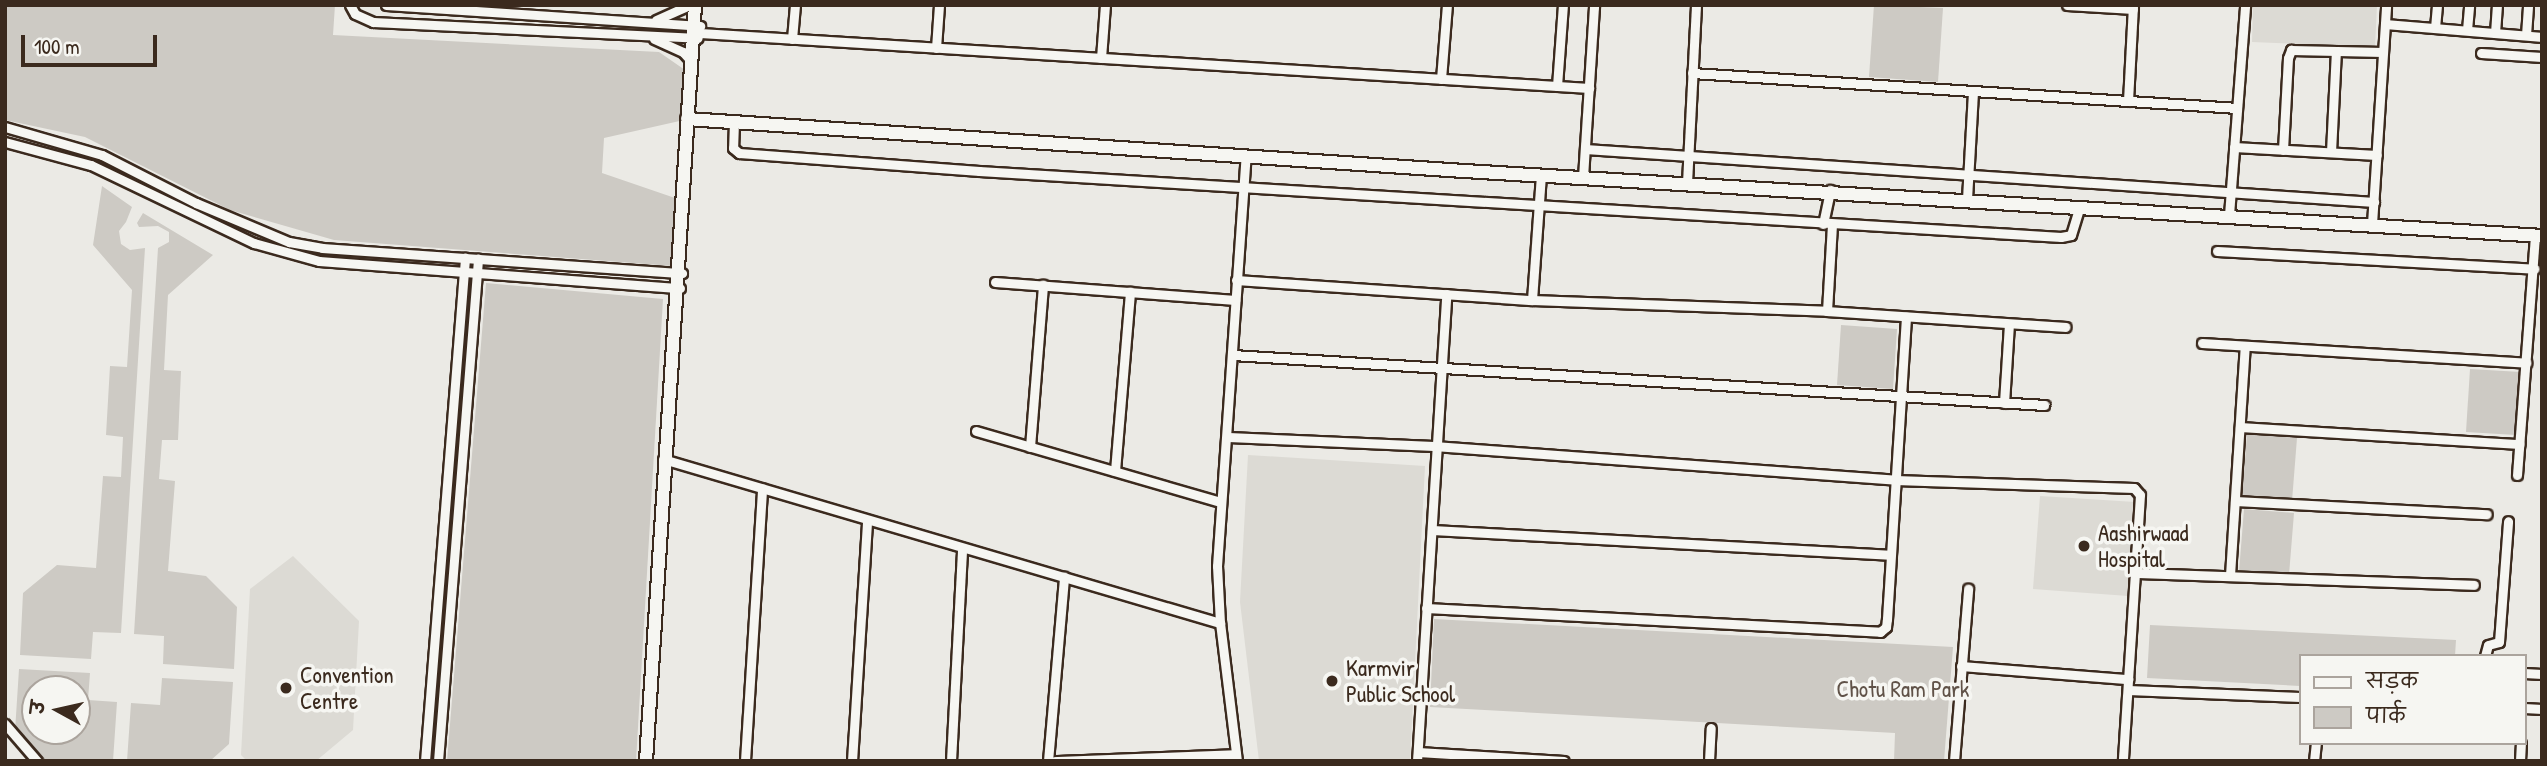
<!DOCTYPE html>
<meta charset="utf-8">
<style>
body{margin:0}
#map{position:relative;width:2547px;height:766px;overflow:hidden;background:#ebeae5;font-family:"Patrick Hand","Playpen Sans Deva",sans-serif}
div>[style]{position:absolute}
[style*='--x']{left:calc(var(--x)*1px);top:calc(var(--y)*1px);width:calc(var(--w)*1px);rotate:calc(var(--a)*1deg)}
.built>*{inset:0;background:#dcdad4}
.green>*{inset:0;background:#cdcac4}
.roads{filter:drop-shadow(2px 0 #3b2a1e) drop-shadow(-2px 0 #3b2a1e) drop-shadow(0 2px #3b2a1e) drop-shadow(0 -2px #3b2a1e)}
.street>*{height:9px;margin:-4.5px;padding:0 4.5px;transform-origin:4.5px;border-radius:4.5px;background:#f6f6f2}
.secondary>*{height:12px;margin:-6px;padding:0 6px;transform-origin:6px;border-radius:6px;background:#f6f6f2}
.dots>*{width:19px;height:19px;translate:-50% -50%;box-sizing:border-box;border:4px solid #f6f6f2;border-radius:50%}
span{translate:-50% -50%;white-space:nowrap;text-align:center;line-height:1.15;-webkit-text-stroke:7px #f6f6f2;paint-order:stroke}
.poi-label{font-size:23px;color:#3b2a1e}
.left{translate:0 -50%;text-align:left}
.park-label{font-size:23px;color:#605248}
.frame{position:absolute;inset:0;border:7px solid #3b2a1e;pointer-events:none}
.legend{position:absolute;left:2299px;top:654px;width:228px;height:91px;box-sizing:border-box;background:#f6f6f2;border:2px solid #aba49d;margin:0;padding:9px 12px;list-style:none;font-size:21px;color:#3b2a1e}
.legend li{display:flex;align-items:center;gap:14px;height:35px}
.legend b{width:35px;border:2px solid #aba49d}
.north{position:absolute;left:21px;top:675px;width:70px;height:70px;box-sizing:border-box;background:#f6f6f2;border:2px solid #aba49d;border-radius:50%;rotate:278deg;font-size:19px;font-weight:700;line-height:28px;text-align:center;color:#3b2a1e}
.north::after{content:'';display:block;margin:auto;width:24px;height:32px;background:#3b2a1e;clip-path:polygon(50% 0,100% 100%,50% 72%,0 100%)}
.scale{position:absolute;left:21px;top:35px;width:136px;height:32px;box-sizing:border-box;border:4px solid #3b2a1e;border-top:0;padding-left:9px;font-size:21px;line-height:24px;white-space:nowrap;color:#3b2a1e;-webkit-text-stroke:5px #f6f6f2;paint-order:stroke}
</style>
<div id="map">
<div class="built">
<div style="clip-path:polygon(2253px 5px,2377px 5px,2375px 47px,2252px 42px)"></div>
<div style="clip-path:polygon(1248px 455px,1425px 466px,1410px 761px,1259px 761px,1240px 602px)"></div>
<div style="clip-path:polygon(2040px 496px,2135px 502px,2128px 596px,2033px 589px)"></div>
<div style="clip-path:polygon(293px 556px,359px 621px,353px 730px,316px 761px,247px 761px,241px 755px,250px 589px)"></div>
</div>
<div class="green">
<div style="clip-path:polygon(5px 5px,335px 5px,333px 35px,659px 52px,685px 70px,684px 120px,604px 138px,602px 173px,675px 198px,672px 266px,334px 240px,230px 210px,85px 137px,5px 120px)"></div>
<div style="clip-path:polygon(1874px 5px,1943px 8px,1938px 82px,1869px 77px)"></div>
<div style="clip-path:polygon(102px 186px,132px 207px,126px 222px,119px 231px,121px 244px,130px 250px,145px 248px,121px 633px,93px 632px,91px 659px,20px 655px,23px 593px,57px 565px,96px 568px,103px 476px,121px 477px,123px 437px,106px 435px,110px 366px,127px 367px,132px 290px,93px 245px)"></div>
<div style="clip-path:polygon(143px 213px,213px 255px,168px 295px,164px 370px,181px 371px,178px 440px,162px 440px,159px 479px,175px 481px,168px 571px,206px 576px,237px 607px,234px 669px,163px 664px,164px 636px,134px 634px,158px 248px,169px 242px,169px 232px,158px 226px,139px 227px,137px 223px)"></div>
<div style="clip-path:polygon(486px 283px,663px 299px,636px 761px,447px 761px)"></div>
<div style="clip-path:polygon(1841px 325px,1897px 329px,1893px 389px,1837px 385px)"></div>
<div style="clip-path:polygon(2470px 369px,2521px 372px,2516px 435px,2466px 432px)"></div>
<div style="clip-path:polygon(2247px 434px,2297px 438px,2292px 501px,2242px 497px)"></div>
<div style="clip-path:polygon(2244px 509px,2294px 513px,2289px 575px,2239px 572px)"></div>
<div style="clip-path:polygon(1434px 619px,1953px 647px,1944px 761px,1894px 761px,1895px 733px,1430px 707px)"></div>
<div style="clip-path:polygon(2150px 625px,2456px 640px,2455px 656px,2300px 656px,2300px 686px,2147px 678px)"></div>
<div style="clip-path:polygon(evenodd,19px 669px,90px 673px,88px 700px,117px 702px,113px 761px,44px 761px,15px 731px,19px 669px,35px 689px,77px 689px,77px 731px,35px 731px,35px 689px)"></div>
<div style="clip-path:polygon(162px 678px,233px 682px,229px 744px,210px 761px,127px 761px,131px 703px,160px 705px)"></div>
</div>
<div class="roads">
<div class="street">
<div style="--x:350;--y:5;--w:10;--a:61"></div>
<div style="--x:355;--y:14;--w:20;--a:24"></div>
<div style="--x:373;--y:22;--w:325;--a:2.8"></div>
<div style="--x:386;--y:5;--w:315;--a:3.8"></div>
<div style="--x:2067;--y:5;--w:66;--a:3.5"></div>
<div style="--x:656;--y:20;--w:37;--a:-24"></div>
<div style="--x:2385;--y:24;--w:158;--a:4.7"></div>
<div style="--x:2435;--y:28;--w:23;--a:-85"></div>
<div style="--x:2467;--y:30;--w:25;--a:-85"></div>
<div style="--x:700;--y:33;--w:891;--a:3.54"></div>
<div style="--x:2495;--y:33;--w:28;--a:-86"></div>
<div style="--x:2526;--y:35;--w:30;--a:-86"></div>
<div style="--x:654;--y:39;--w:32;--a:24"></div>
<div style="--x:683;--y:52;--w:12;--a:48"></div>
<div style="--x:792;--y:39;--w:34;--a:-85"></div>
<div style="--x:936;--y:48;--w:43;--a:-86"></div>
<div style="--x:2481;--y:53;--w:61;--a:3.8"></div>
<div style="--x:1101;--y:58;--w:53;--a:-85.7"></div>
<div style="--x:1692;--y:73;--w:546;--a:3.67"></div>
<div style="--x:1441;--y:79;--w:74;--a:-85.4"></div>
<div style="--x:1557;--y:86;--w:81;--a:-85.8"></div>
<div style="--x:2128;--y:101;--w:96;--a:-87"></div>
<div style="--x:734;--y:122;--w:26;--a:92"></div>
<div style="--x:733;--y:148;--w:8;--a:40"></div>
<div style="--x:739;--y:153;--w:241;--a:4.3"></div>
<div style="--x:979;--y:171;--w:1084;--a:3.49"></div>
<div style="--x:2061;--y:237;--w:10;--a:-11"></div>
<div style="--x:2071;--y:235;--w:27;--a:-73"></div>
<div style="--x:5;--y:127;--w:101;--a:16.1"></div>
<div style="--x:102;--y:155;--w:106;--a:27.1"></div>
<div style="--x:196;--y:203;--w:101;--a:22.8"></div>
<div style="--x:289;--y:242;--w:34;--a:10"></div>
<div style="--x:322;--y:248;--w:361;--a:4"></div>
<div style="--x:5;--y:142;--w:89;--a:15"></div>
<div style="--x:91;--y:165;--w:181;--a:25.6"></div>
<div style="--x:254;--y:243;--w:67;--a:15.5"></div>
<div style="--x:319;--y:261;--w:362;--a:4.3"></div>
<div style="--x:2234;--y:147;--w:143;--a:3.2"></div>
<div style="--x:1585;--y:149;--w:791;--a:3.84"></div>
<div style="--x:2283;--y:150;--w:92;--a:-86.9"></div>
<div style="--x:2288;--y:58;--w:9;--a:-69"></div>
<div style="--x:2291;--y:50;--w:92;--a:1.2"></div>
<div style="--x:2331;--y:152;--w:101;--a:-87.2"></div>
<div style="--x:1583;--y:177;--w:172;--a:-86.3"></div>
<div style="--x:1687;--y:183;--w:178;--a:-87.1"></div>
<div style="--x:1967;--y:199;--w:108;--a:-86.8"></div>
<div style="--x:2229;--y:215;--w:211;--a:-85.6"></div>
<div style="--x:1823;--y:224;--w:35;--a:-78"></div>
<div style="--x:2372;--y:224;--w:219;--a:-86.3"></div>
<div style="--x:2217;--y:251;--w:318;--a:3.2"></div>
<div style="--x:1236;--y:280;--w:297;--a:3.9"></div>
<div style="--x:1532;--y:300;--w:295;--a:2.1"></div>
<div style="--x:1827;--y:311;--w:239;--a:3.8"></div>
<div style="--x:995;--y:282;--w:241;--a:4.3"></div>
<div style="--x:1532;--y:300;--w:125;--a:-85.9"></div>
<div style="--x:1827;--y:311;--w:87;--a:-86.7"></div>
<div style="--x:2202;--y:343;--w:325;--a:3.5"></div>
<div style="--x:1232;--y:355;--w:814;--a:3.52"></div>
<div style="--x:2004;--y:403;--w:79;--a:-86.4"></div>
<div style="--x:2240;--y:427;--w:280;--a:3.5"></div>
<div style="--x:976;--y:431;--w:255;--a:16.2"></div>
<div style="--x:1227;--y:437;--w:208;--a:2.5"></div>
<div style="--x:1435;--y:446;--w:461;--a:4.2"></div>
<div style="--x:1895;--y:480;--w:239;--a:1.9"></div>
<div style="--x:2134;--y:488;--w:9;--a:49"></div>
<div style="--x:2140;--y:495;--w:267;--a:93.7"></div>
<div style="--x:1030;--y:447;--w:163;--a:-85.4"></div>
<div style="--x:663;--y:459;--w:581;--a:16.41"></div>
<div style="--x:1115;--y:471;--w:180;--a:-85.2"></div>
<div style="--x:2517;--y:475;--w:241;--a:-85.7"></div>
<div style="--x:2235;--y:501;--w:252;--a:3"></div>
<div style="--x:1432;--y:530;--w:458;--a:3.1"></div>
<div style="--x:2135;--y:573;--w:339;--a:2"></div>
<div style="--x:2230;--y:575;--w:229;--a:-86.3"></div>
<div style="--x:1426;--y:608;--w:455;--a:3"></div>
<div style="--x:1880;--y:632;--w:8;--a:-40"></div>
<div style="--x:1886;--y:627;--w:8;--a:-83"></div>
<div style="--x:1887;--y:619;--w:303;--a:-86.4"></div>
<div style="--x:2485;--y:656;--w:11;--a:-75"></div>
<div style="--x:2488;--y:645;--w:11;--a:-15"></div>
<div style="--x:2499;--y:642;--w:121;--a:-85.7"></div>
<div style="--x:1961;--y:666;--w:168;--a:4.5"></div>
<div style="--x:2524;--y:673;--w:18;--a:3"></div>
<div style="--x:2128;--y:690;--w:172;--a:2.3"></div>
<div style="--x:2524;--y:708;--w:18;--a:3"></div>
<div style="--x:5;--y:724;--w:49;--a:49.1"></div>
<div style="--x:1418;--y:752;--w:146;--a:3.5"></div>
<div style="--x:425;--y:761;--w:505;--a:-85.45"></div>
<div style="--x:438;--y:761;--w:504;--a:-85.44"></div>
<div style="--x:745;--y:761;--w:273;--a:-86.4"></div>
<div style="--x:852;--y:761;--w:240;--a:-86.4"></div>
<div style="--x:951;--y:761;--w:213;--a:-87"></div>
<div style="--x:1048;--y:761;--w:185;--a:-85"></div>
<div style="--x:1055;--y:761;--w:181;--a:-2.2"></div>
<div style="--x:1237;--y:761;--w:139;--a:-97"></div>
<div style="--x:1220;--y:623;--w:57;--a:-93"></div>
<div style="--x:1217;--y:566;--w:411;--a:-86"></div>
<div style="--x:1417;--y:761;--w:468;--a:-86.4"></div>
<div style="--x:1709;--y:761;--w:33;--a:-87"></div>
<div style="--x:1954;--y:761;--w:173;--a:-85.3"></div>
<div style="--x:2314;--y:761;--w:18;--a:-84"></div>
<div style="--x:2520;--y:761;--w:18;--a:-87"></div>
</div>
<div class="secondary">
<div style="--x:687;--y:119;--w:763;--a:3.83"></div>
<div style="--x:1448;--y:170;--w:1096;--a:3.45"></div>
<div style="--x:646;--y:761;--w:758;--a:-86.29"></div>
</div>
</div>
<div class="dots">
<div style="left:2084px;top:546px;background:#3b2a1e"></div>
<div style="left:1332px;top:681px;background:#3b2a1e"></div>
<div style="left:286px;top:688px;background:#3b2a1e"></div>
</div>
<div class="poi-label">
<span class="left" style="left:2098px;top:546px">Aashirwaad<br>Hospital</span>
<span class="left" style="left:1346px;top:681px">Karmvir<br>Public School</span>
<span class="left" style="left:300px;top:688px">Convention<br>Centre</span>
</div>
<div class="park-label">
<span style="left:1903px;top:689px">Chotu Ram Park</span>
</div>
<div class="frame"></div>
<ul class="legend">
<li><b style="height:9px;background:#f6f6f2"></b>सड़क</li>
<li><b style="height:19px;background:#cdcac4"></b>पार्क</li>
</ul>
<div class="north">उ</div>
<div class="scale">100 m</div>
</div>
